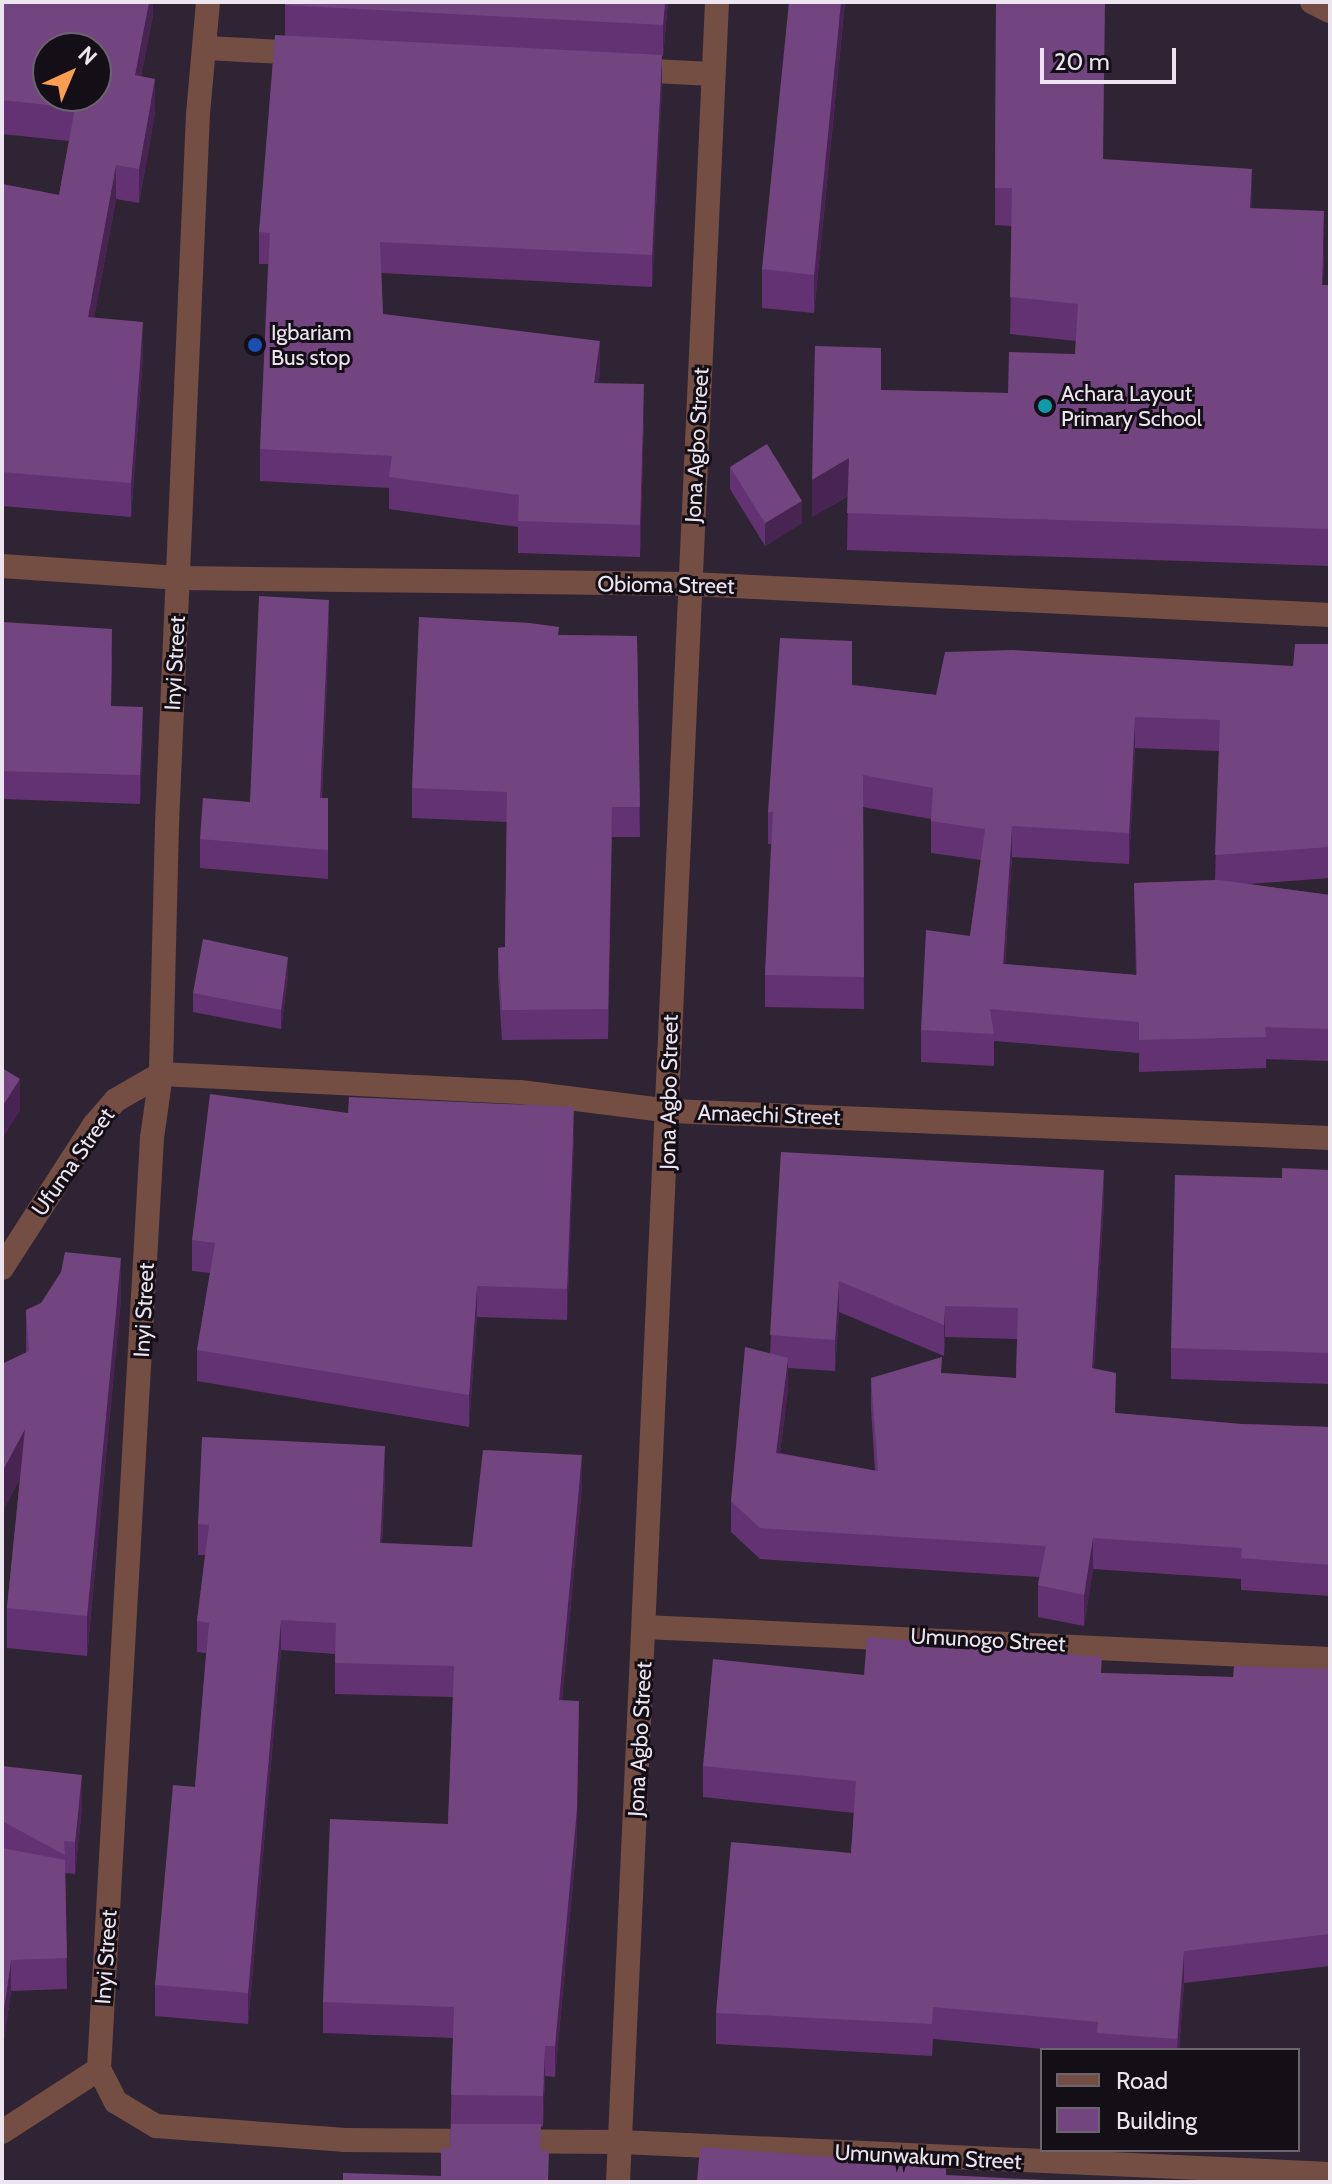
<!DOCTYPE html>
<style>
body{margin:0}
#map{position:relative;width:1332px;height:2184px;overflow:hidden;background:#2f2433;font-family:Cabin,sans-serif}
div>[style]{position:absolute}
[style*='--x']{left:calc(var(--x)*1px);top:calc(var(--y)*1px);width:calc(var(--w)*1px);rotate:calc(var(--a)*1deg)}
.minor>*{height:24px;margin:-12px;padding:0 12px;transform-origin:12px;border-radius:12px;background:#744d43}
.wall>*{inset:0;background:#633272}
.shaded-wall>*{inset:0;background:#482453}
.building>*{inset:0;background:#724580}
.dots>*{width:22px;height:22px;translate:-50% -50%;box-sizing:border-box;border:4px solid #140f16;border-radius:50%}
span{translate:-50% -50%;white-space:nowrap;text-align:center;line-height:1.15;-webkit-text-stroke:6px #140f16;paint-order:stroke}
.poi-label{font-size:22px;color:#ece5ef}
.left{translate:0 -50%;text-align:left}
.street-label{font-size:22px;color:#ece5ef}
.frame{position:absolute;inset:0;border:4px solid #ece5ef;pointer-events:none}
.legend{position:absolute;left:1040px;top:2048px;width:260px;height:104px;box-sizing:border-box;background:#140f16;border:2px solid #6a656d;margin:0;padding:10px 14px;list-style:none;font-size:24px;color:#ece5ef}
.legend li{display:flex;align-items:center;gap:16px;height:40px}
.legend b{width:40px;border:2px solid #6a656d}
.north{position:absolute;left:32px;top:32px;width:80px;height:80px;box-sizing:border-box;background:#140f16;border:2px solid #6a656d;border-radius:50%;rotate:44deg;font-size:22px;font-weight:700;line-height:32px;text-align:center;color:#ece5ef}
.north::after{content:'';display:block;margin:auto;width:28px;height:36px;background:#fb9e52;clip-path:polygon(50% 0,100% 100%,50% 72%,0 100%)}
.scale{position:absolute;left:1040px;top:48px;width:136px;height:36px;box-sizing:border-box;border:4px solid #ece5ef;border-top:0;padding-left:10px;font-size:24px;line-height:28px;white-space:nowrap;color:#ece5ef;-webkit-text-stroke:6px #140f16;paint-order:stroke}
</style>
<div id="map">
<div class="minor">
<div style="--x:208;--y:2;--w:112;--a:95.1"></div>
<div style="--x:198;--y:114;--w:711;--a:92.5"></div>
<div style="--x:167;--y:824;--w:250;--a:91.4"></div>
<div style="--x:161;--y:1074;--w:65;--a:98"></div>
<div style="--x:152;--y:1138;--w:933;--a:93.26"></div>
<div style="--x:99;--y:2069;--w:37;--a:63"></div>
<div style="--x:116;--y:2102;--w:47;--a:31"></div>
<div style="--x:156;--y:2126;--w:190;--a:4.2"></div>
<div style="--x:345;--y:2140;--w:276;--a:0.4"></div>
<div style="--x:621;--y:2142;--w:710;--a:2.58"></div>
<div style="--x:1312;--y:2;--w:20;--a:27"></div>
<div style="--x:206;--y:48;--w:97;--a:3"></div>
<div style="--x:632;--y:70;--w:81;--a:2.8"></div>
<div style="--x:2;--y:566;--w:177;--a:3.9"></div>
<div style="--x:179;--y:578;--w:512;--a:0.67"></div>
<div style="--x:691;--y:584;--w:640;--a:2.78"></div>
<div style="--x:2;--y:1268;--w:170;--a:-57.2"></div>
<div style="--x:94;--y:1125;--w:33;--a:-49"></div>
<div style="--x:116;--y:1100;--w:52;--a:-30"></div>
<div style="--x:161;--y:1074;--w:359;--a:2.9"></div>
<div style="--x:520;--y:1092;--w:151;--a:7.2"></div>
<div style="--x:670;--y:1111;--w:661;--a:2.34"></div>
<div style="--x:645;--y:1627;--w:686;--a:2.67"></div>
<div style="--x:2;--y:2132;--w:116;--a:-33"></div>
<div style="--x:618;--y:2182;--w:2182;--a:-87.4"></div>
</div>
<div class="wall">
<div style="clip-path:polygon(2px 2px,153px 2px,153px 15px,141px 76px,155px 113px,139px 203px,116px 199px,94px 317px,143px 355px,131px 517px,2px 506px,2px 184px,59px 195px,69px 141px,2px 134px)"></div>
<div style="clip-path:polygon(285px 2px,668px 2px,663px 56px,662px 56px,662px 86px,652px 287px,381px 273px,383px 314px,600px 373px,598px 383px,644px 416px,640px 557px,518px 553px,518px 527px,389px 509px,389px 488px,260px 481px,260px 449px,268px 264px,259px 264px,259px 232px,285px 35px)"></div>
<div style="clip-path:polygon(845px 2px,814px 313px,762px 308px,762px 269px)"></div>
<div style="clip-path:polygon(996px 2px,1103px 159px,1252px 208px,1324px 248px,1323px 285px,1330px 285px,1330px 566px,847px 550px,848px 496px,812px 517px,881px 390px,1008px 393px,1075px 354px,1076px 341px,1010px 334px,1012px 226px,995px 225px)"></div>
<div style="clip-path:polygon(730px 467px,802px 523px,765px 546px,730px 489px)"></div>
<div style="clip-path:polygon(2px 622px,112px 657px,111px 706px,143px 736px,140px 804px,2px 799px)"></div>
<div style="clip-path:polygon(329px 629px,322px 798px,328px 850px,328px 879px,200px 868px,200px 839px,250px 802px)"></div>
<div style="clip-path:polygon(559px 635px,637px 636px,640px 837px,612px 837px,608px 1039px,502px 1040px,498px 977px,498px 948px,505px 947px,507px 822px,412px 818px,412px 788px)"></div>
<div style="clip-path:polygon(evenodd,1330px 644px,1330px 878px,1248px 884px,1330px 895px,1330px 1061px,1266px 1059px,1266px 1068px,1139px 1072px,1139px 1053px,994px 1041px,994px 1066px,921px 1062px,921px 1030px,970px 936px,981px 860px,931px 853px,931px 819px,863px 807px,864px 1009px,765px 1007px,765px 975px,771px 844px,768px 844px,768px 812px,852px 685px,936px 695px,1293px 666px,1330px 644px,1135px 748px,1219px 751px,1215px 880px,1134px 883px,1136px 975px,1005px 964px,1012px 857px,1129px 864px,1135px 748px)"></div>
<div style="clip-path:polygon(288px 975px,281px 1029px,193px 1012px,193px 993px)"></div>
<div style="clip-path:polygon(348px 1113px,574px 1138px,567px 1320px,477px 1317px,469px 1427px,197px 1381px,197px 1350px,210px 1273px,192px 1271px,192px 1240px)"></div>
<div style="clip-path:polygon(evenodd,781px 1152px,1104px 1201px,1094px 1368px,1116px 1413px,1241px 1424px,1330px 1427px,1330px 1596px,1241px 1590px,1241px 1579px,1093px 1569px,1084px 1626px,1038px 1617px,1038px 1585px,1039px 1577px,760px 1559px,731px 1532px,731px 1501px,770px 1353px,781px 1152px,839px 1312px,944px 1356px,945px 1337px,1017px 1339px,1016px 1378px,942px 1373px,871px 1378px,871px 1409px,875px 1471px,780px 1453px,788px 1389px,788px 1368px,835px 1371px,839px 1312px)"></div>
<div style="clip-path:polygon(1330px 1170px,1330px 1384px,1171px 1379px,1171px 1348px,1282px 1178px)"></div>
<div style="clip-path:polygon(121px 1298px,87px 1656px,7px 1648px,7px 1608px,20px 1479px,2px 1512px,2px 1364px,26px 1353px,26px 1310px)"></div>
<div style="clip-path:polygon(385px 1476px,382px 1543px,472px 1547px,582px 1485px,562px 1700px,577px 1840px,555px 2077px,545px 2076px,543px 2126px,441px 2176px,450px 2148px,453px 2038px,323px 2033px,323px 2002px,448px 1824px,453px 1697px,335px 1694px,335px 1654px,281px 1650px,248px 2024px,155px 2016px,155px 1985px,195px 1787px,206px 1653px,197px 1652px,197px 1621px,205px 1555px,198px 1555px,198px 1524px)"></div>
<div style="clip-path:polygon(1330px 1669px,1330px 1966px,1184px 1983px,1179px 2050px,1053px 2050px,933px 2039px,932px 2056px,716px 2044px,716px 2013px,851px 1853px,854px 1813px,703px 1797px,703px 1766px,864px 1675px,1102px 1673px,1233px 1677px)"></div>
<div style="clip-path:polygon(2px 1766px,82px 1807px,75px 1874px,65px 1873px,67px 1989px,11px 1991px,2px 2054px)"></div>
</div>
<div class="shaded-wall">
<div style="clip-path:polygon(149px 2px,153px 2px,153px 15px,135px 109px,135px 75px)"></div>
<div style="clip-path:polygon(665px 2px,668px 2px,663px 56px,663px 25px)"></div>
<div style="clip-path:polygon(841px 2px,845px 2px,814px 313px,814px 275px)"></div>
<div style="clip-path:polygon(662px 55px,662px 86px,652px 287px,652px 255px)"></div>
<div style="clip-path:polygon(155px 79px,155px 113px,139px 203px,139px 169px)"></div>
<div style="clip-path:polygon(116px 165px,116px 199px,88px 351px,88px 317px)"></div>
<div style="clip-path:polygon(1252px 169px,1252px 206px,1250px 245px,1250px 208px)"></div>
<div style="clip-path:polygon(1324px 211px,1324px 248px,1322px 322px,1322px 285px)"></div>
<div style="clip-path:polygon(143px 322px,143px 355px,131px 517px,131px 483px)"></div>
<div style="clip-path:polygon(600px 341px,600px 373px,594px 415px,594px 383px)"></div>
<div style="clip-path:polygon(644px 384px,644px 416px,640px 557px,640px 525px)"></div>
<div style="clip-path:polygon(849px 458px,849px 495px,812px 517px,812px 480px)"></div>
<div style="clip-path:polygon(802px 501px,802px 523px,765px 546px,765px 523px)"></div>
<div style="clip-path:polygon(329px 600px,329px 629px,320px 827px,320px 798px)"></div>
<div style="clip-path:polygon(143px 707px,143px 736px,140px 804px,140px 775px)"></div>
<div style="clip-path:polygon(1135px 717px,1135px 748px,1129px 864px,1129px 833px)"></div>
<div style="clip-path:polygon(1012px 826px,1012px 857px,1003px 996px,1003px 964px)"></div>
<div style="clip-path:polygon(288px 957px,288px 975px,281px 1029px,281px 1010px)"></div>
<div style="clip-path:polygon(20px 1079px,20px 1111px,2px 1139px,2px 1107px)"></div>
<div style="clip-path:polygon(574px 1107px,574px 1138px,567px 1320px,567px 1289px)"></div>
<div style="clip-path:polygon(1104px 1170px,1104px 1201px,1092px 1399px,1092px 1368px)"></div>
<div style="clip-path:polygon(121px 1258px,121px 1298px,87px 1656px,87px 1616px)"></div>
<div style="clip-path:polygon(839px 1281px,839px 1312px,835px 1371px,835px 1340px)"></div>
<div style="clip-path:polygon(477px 1286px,477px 1317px,469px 1427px,469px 1395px)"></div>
<div style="clip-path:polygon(945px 1306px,945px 1337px,944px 1356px,944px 1325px)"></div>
<div style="clip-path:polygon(788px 1358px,788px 1389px,776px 1484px,776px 1453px)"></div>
<div style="clip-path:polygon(25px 1429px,25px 1470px,2px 1512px,2px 1472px)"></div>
<div style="clip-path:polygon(385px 1446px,385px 1476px,380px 1574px,380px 1543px)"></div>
<div style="clip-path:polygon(582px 1455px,582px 1485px,559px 1730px,559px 1700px)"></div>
<div style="clip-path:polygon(1093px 1538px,1093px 1569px,1084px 1626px,1084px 1595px)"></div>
<div style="clip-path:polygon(281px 1620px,281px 1650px,248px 2024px,248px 1993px)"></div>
<div style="clip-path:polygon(579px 1701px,577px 1840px,555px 2077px,555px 2046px)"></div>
<div style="clip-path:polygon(82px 1775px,82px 1807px,75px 1874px,75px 1842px)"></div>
<div style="clip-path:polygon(1184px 1951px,1184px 1983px,1179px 2050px,1177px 2050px)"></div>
<div style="clip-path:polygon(11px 1960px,11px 1991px,2px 2054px,2px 2023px)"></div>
<div style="clip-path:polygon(545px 2046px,545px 2076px,543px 2126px,543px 2096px)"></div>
</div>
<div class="building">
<div style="clip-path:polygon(evenodd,2px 2px,149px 2px,135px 75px,155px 79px,139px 169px,116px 165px,88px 317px,143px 322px,131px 483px,2px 472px,2px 184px,59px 195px,75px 108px,2px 100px,2px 2px,48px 48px,96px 48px,96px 96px,48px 96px,48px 48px)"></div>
<div style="clip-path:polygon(285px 2px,665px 2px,663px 25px,285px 5px)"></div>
<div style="clip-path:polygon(789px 2px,841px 2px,814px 275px,762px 269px)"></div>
<div style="clip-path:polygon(996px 2px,1105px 2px,1103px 159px,1252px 169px,1250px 208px,1324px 211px,1322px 285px,1330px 285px,1330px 529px,847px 513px,849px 458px,812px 480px,815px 346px,881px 348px,881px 390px,1008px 393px,1009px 352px,1075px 354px,1078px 304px,1010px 297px,1012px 188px,995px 188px)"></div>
<div style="clip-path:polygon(275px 35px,662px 55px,652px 255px,380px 242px,383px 314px,600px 341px,594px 383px,644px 384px,640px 525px,518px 521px,519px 495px,389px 477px,392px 456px,260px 449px,270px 233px,259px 232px)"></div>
<div style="clip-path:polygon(767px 444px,802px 501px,765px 523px,730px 467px)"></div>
<div style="clip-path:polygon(259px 596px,329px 600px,320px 798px,328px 798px,328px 850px,200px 839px,203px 798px,250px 802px)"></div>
<div style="clip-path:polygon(419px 617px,530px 623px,559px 627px,558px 635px,637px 636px,640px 807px,612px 807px,608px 1009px,502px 1010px,498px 948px,505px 947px,507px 792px,412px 788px)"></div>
<div style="clip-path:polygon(2px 622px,112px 629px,111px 706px,143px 707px,140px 775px,2px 771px)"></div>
<div style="clip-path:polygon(780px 638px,852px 641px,852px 685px,936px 695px,945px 652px,1012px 650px,1293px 666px,1295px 644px,1330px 644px,1330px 847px,1215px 855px,1220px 720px,1135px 717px,1129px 833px,1012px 826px,1003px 964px,1137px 975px,1134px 883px,1219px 880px,1330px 895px,1330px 1029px,1265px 1027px,1266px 1037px,1139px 1040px,1139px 1022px,990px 1009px,994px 1034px,921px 1030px,926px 930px,970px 936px,985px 829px,931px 821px,933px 788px,863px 775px,864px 977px,765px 975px,773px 812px,768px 812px)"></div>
<div style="clip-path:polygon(203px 939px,288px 957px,281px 1010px,193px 993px)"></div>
<div style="clip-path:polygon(2px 1068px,20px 1079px,2px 1107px)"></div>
<div style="clip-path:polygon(210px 1094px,348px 1113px,349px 1097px,574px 1107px,567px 1289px,477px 1286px,469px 1395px,197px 1350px,215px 1243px,192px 1240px)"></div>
<div style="clip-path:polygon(781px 1152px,1104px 1170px,1092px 1368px,1116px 1373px,1115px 1413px,1241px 1424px,1330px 1427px,1330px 1565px,1241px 1558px,1242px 1548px,1093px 1538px,1084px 1595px,1038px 1585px,1046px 1546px,760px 1528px,731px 1501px,745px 1347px,788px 1358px,776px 1453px,878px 1471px,871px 1378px,942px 1357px,941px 1373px,1016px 1378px,1018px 1308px,945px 1306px,944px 1325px,839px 1281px,835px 1340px,770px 1335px)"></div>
<div style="clip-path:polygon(1282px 1168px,1330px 1170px,1330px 1353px,1171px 1348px,1175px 1175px,1282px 1178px)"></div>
<div style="clip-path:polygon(65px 1252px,121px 1258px,87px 1616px,7px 1608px,25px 1429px,2px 1472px,2px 1364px,29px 1351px,26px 1310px,41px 1303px,61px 1272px)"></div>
<div style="clip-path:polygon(202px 1437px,385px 1446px,380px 1543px,472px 1547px,483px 1450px,582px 1455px,559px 1700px,579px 1701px,577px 1809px,555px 2046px,545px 2046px,543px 2096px,451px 2095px,454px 2007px,323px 2002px,330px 1819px,448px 1824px,454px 1666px,335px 1663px,336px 1623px,281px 1620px,248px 1993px,155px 1985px,173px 1785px,195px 1787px,209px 1623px,197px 1621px,209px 1525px,198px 1524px)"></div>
<div style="clip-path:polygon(867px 1637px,1102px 1657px,1101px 1673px,1233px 1677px,1234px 1666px,1330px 1669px,1330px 1934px,1184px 1951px,1177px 2039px,1097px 2033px,1098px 2022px,933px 2007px,932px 2024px,716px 2013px,731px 1842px,851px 1853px,856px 1781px,703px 1766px,713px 1659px,864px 1675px)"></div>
<div style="clip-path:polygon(2px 1766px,82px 1775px,75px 1842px,64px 1841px,65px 1855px,2px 1821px)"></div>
<div style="clip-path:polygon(2px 1848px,65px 1860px,67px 1958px,11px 1960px,2px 2023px)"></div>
<div style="clip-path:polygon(451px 2124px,541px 2124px,540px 2151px,549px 2151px,548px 2182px,343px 2182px,343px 2173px,441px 2176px,441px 2148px,450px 2148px)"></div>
<div style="clip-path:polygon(700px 2147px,946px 2166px,946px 2175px,1063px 2181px,1063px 2182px,697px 2182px)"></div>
</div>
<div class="dots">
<div style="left:255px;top:345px;background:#1a4fb4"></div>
<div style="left:1045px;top:406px;background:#0f9aa8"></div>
</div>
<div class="poi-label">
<span class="left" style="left:271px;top:345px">Igbariam<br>Bus stop</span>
<span class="left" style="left:1061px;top:406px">Achara Layout<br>Primary School</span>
</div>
<div class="street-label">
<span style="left:697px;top:445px;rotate:-87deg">Jona Agbo Street</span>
<span style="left:666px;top:585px;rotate:1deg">Obioma Street</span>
<span style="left:175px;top:663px;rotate:-87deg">Inyi Street</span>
<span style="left:669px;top:1092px;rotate:-89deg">Jona Agbo Street</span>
<span style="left:769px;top:1115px;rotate:2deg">Amaechi Street</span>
<span style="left:73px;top:1162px;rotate:-55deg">Ufuma Street</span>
<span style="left:144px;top:1310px;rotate:-87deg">Inyi Street</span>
<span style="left:988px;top:1640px;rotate:3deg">Umunogo Street</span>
<span style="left:640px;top:1739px;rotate:-87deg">Jona Agbo Street</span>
<span style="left:106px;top:1957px;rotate:-86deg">Inyi Street</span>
<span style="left:928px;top:2157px;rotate:3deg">Umunwakum Street</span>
</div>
<div class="frame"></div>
<ul class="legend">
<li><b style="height:10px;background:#744d43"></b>Road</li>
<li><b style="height:22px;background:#724580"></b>Building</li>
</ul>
<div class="north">N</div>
<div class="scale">20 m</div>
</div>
